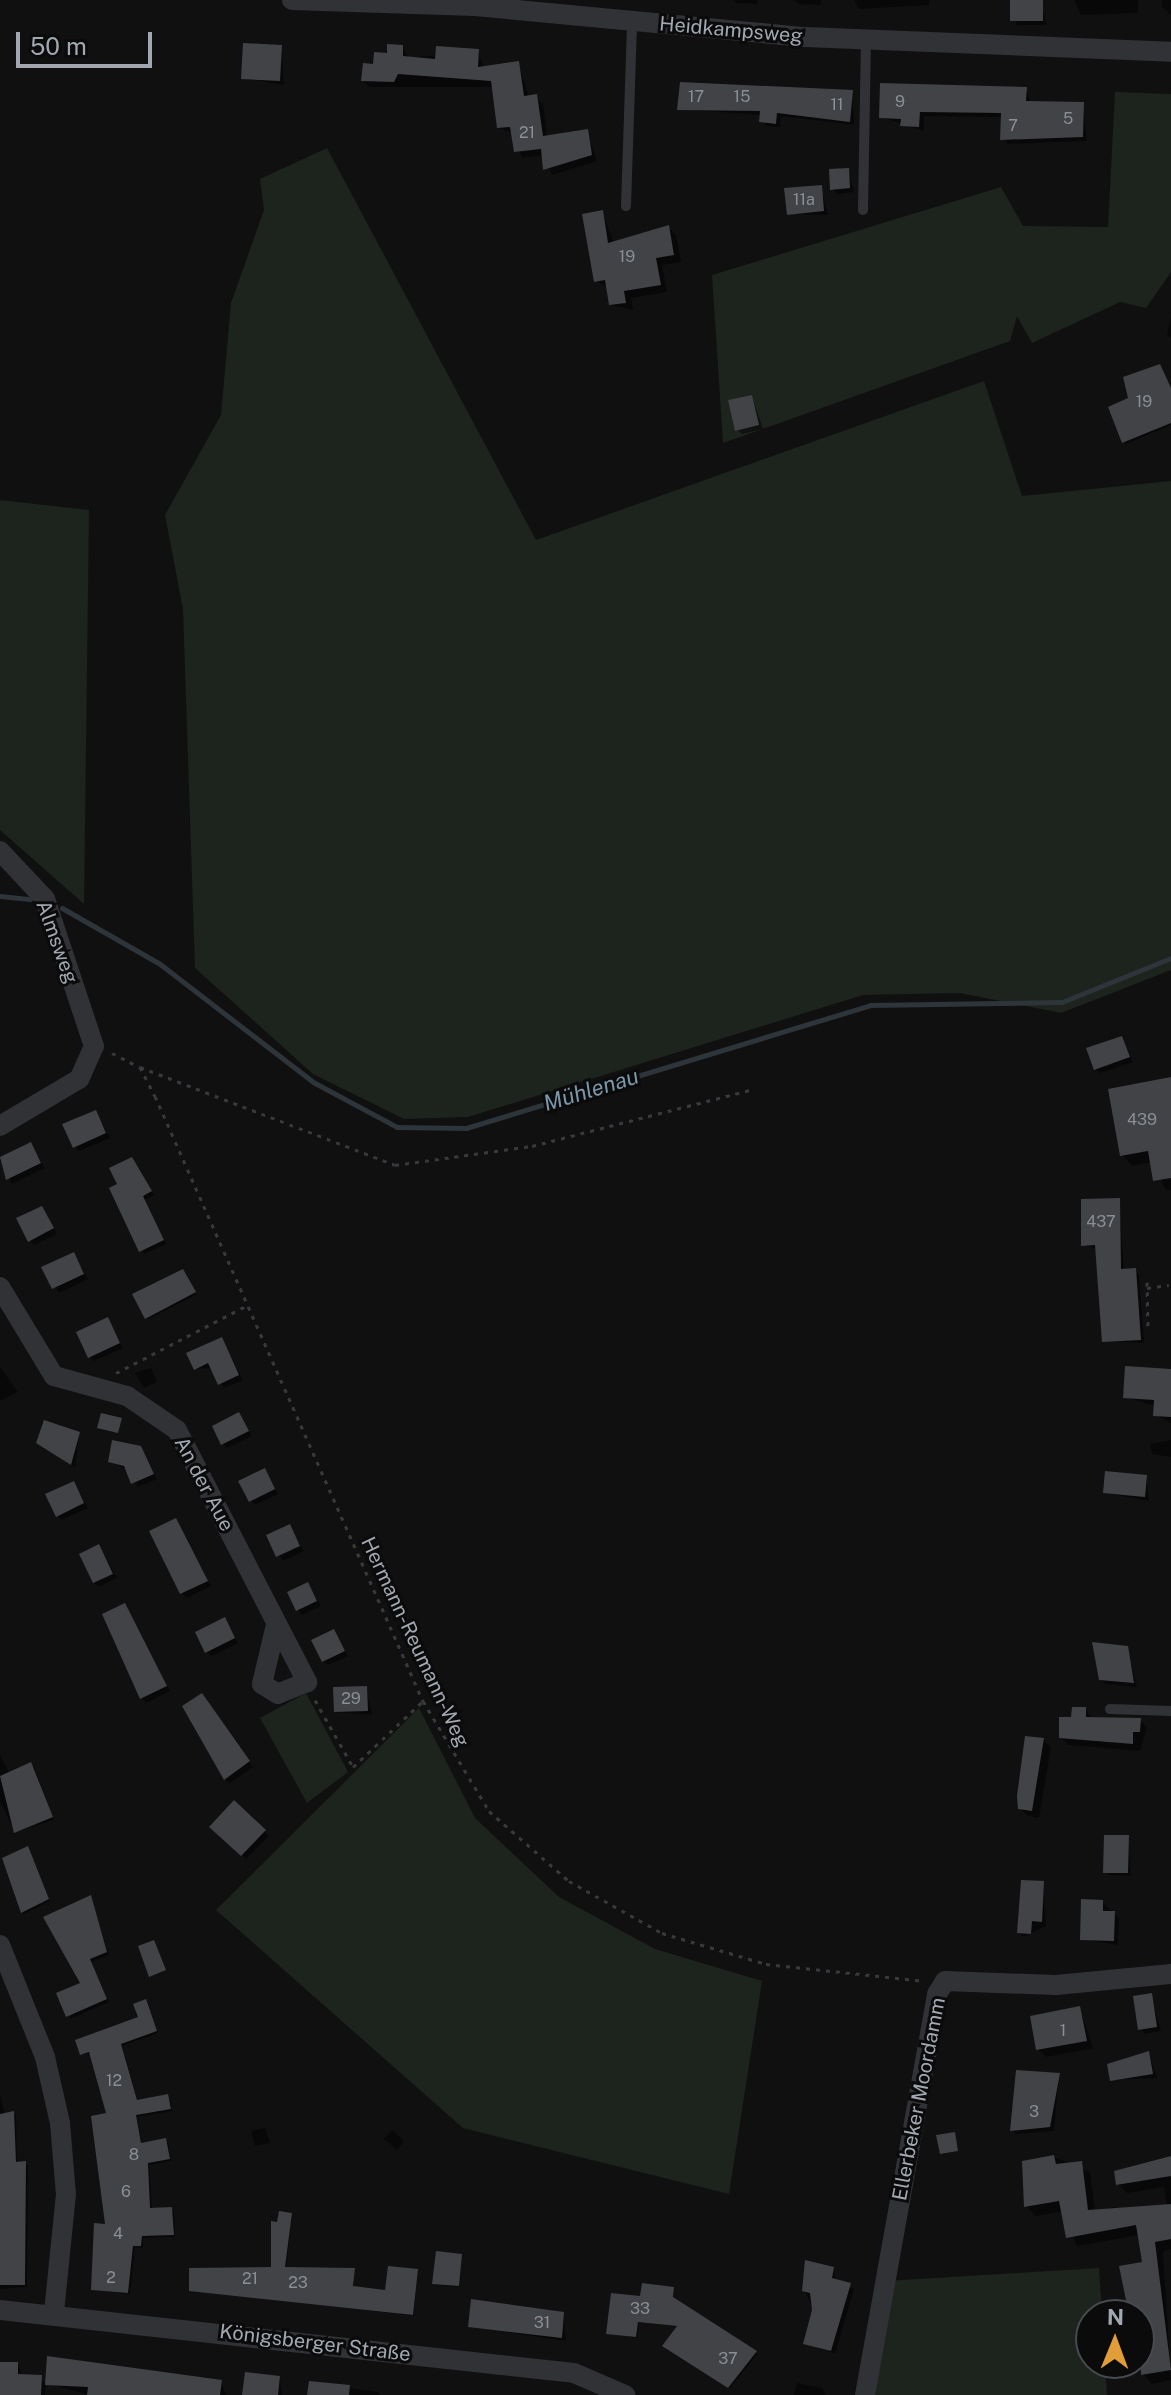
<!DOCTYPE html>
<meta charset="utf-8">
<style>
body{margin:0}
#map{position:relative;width:1171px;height:2395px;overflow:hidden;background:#101011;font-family:"Public Sans",sans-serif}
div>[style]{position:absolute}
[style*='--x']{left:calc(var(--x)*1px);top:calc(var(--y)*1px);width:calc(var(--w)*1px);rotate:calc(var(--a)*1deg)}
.green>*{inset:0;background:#1d231d}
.shadow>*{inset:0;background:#0007}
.stream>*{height:5px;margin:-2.5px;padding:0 2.5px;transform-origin:2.5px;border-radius:2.5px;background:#2d353a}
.building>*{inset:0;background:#414347}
.path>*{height:3px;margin-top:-1.5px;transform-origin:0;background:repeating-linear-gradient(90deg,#37393d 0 4px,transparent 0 10px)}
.lane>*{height:10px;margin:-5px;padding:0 5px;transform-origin:5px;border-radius:5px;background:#313236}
.street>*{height:20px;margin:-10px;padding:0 10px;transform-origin:10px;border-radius:10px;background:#313236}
span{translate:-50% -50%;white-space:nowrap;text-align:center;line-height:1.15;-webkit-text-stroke:6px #0b0b0c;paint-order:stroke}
.number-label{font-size:16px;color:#8a8f96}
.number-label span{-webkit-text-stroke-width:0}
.street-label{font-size:20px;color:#a2a8b1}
.water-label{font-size:22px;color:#7b97aa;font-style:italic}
.north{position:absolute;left:1075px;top:2299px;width:80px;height:80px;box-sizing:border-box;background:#0b0b0c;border:2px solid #474a4e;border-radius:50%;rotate:1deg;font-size:22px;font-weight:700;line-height:32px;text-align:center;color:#a2a8b1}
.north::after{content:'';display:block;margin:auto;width:28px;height:36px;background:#e19e38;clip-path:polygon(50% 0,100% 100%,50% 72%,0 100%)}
.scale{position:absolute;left:16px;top:32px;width:136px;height:36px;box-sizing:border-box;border:4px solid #a2a8b1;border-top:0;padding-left:10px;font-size:24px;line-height:28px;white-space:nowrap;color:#a2a8b1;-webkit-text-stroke:6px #0b0b0c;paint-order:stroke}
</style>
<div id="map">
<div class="green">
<div style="clip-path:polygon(1115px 92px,1171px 94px,1171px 272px,1146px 308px,1120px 302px,1032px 343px,1017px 316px,1010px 341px,723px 443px,712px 275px,1001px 187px,1023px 226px,1108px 227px)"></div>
<div style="clip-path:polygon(327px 148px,536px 540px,984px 381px,1022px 496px,1171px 481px,1171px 970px,1061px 1013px,960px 993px,863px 995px,468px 1117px,404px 1119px,313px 1074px,195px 968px,183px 609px,165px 515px,221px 415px,231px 303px,264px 210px,260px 179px)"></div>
<div style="clip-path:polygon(0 500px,89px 510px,84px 904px,0 830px)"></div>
<div style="clip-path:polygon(306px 1693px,348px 1772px,307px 1803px,260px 1718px)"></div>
<div style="clip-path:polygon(419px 1708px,475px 1818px,559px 1897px,655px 1949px,762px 1981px,729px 2194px,463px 2128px,216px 1910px)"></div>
<div style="clip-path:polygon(1099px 2268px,1102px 2315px,1091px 2315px,1091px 2363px,1105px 2363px,1107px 2395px,865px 2395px,885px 2281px)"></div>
</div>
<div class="shadow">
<div style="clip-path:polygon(733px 0,758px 0,757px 4px,737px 3px)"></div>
<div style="clip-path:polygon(795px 0,821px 0,820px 5px,798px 4px)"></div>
<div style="clip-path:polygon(854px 0,929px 0,929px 5px,859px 9px)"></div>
<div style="clip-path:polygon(1012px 0,1041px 0,1046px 25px,1017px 25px)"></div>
<div style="clip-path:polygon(1074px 0,1138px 0,1138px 13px,1081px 15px)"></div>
<div style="clip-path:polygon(1162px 0,1171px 0,1171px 15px,1162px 7px)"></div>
<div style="clip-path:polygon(281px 47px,284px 85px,243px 78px)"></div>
<div style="clip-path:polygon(402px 47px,409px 58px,478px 51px,484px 68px,518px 63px,529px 97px,543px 103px,547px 137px,587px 132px,597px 161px,552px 175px,544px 155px,522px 158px,513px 133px,499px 128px,493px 87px,370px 87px,363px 81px,375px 66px)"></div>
<div style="clip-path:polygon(1026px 89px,1031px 103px,1083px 104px,1087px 141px,1007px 144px,1003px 117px,924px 116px,924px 131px,881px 117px)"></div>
<div style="clip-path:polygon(852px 92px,854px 125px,780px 116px,780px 127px,766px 126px,762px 115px,679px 109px)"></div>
<div style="clip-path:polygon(848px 170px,854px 192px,837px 194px,832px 189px)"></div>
<div style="clip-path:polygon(821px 187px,828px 215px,789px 214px)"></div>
<div style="clip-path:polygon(602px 212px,614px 243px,669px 228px,676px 235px,681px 262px,662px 265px,667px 292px,631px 298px,633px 310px,611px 305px,608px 288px,596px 281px)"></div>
<div style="clip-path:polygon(1171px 316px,1171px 338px,1167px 335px)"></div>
<div style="clip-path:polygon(1171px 390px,1171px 425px,1126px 444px,1111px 408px)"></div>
<div style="clip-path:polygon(752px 397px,763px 429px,742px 434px,737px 430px)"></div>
<div style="clip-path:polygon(1122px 1038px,1133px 1062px,1100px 1073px,1095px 1069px)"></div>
<div style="clip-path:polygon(1171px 1079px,1171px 1190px,1166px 1190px,1152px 1162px,1132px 1166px,1122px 1155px)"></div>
<div style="clip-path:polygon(96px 1112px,110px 1138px,79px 1151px,74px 1146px)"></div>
<div style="clip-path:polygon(31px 1144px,45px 1168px,12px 1184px,0 1160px)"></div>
<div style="clip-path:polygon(135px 1163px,154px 1195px,145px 1200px,166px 1244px,144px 1254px,119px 1185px)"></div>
<div style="clip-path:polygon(1119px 1200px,1124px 1270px,1139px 1274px,1144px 1343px,1104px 1341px,1097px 1249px,1083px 1245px)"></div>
<div style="clip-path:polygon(42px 1208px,57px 1234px,34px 1245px,30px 1240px)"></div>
<div style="clip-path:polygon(73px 1254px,88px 1279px,59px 1293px,44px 1268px)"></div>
<div style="clip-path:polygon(185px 1273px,196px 1295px,148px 1319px,146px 1318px)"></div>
<div style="clip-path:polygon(108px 1319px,123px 1348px,94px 1361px,89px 1357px)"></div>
<div style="clip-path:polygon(222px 1340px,243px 1380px,224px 1388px,213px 1368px,196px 1369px)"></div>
<div style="clip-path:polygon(0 1367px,18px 1392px,0 1401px)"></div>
<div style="clip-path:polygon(151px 1368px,157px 1382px,144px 1388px,135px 1373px)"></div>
<div style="clip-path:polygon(1171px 1371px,1171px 1423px,1155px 1415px,1155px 1406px,1125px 1397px)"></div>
<div style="clip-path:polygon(239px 1415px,252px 1436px,227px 1448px,223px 1443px)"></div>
<div style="clip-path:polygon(79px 1434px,75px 1468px,39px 1443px)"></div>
<div style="clip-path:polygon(1171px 1440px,1171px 1457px,1152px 1454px,1150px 1444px)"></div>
<div style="clip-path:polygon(140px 1448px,157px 1479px,138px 1487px,127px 1470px,110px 1461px)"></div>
<div style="clip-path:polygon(264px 1471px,278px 1494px,255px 1505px,250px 1500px)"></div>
<div style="clip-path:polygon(1146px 1477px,1149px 1501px,1105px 1493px)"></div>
<div style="clip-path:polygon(73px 1483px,88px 1508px,62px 1520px,58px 1516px)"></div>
<div style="clip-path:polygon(175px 1521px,211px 1586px,187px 1598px,182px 1593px)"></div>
<div style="clip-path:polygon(289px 1526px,304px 1551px,283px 1561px,268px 1536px)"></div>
<div style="clip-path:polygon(99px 1546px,117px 1578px,99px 1587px,94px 1582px)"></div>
<div style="clip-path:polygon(308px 1584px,321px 1606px,302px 1615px,298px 1610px)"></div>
<div style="clip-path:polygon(124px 1605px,170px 1691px,146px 1703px,142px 1698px)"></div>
<div style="clip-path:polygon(224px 1620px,238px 1643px,212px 1656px,207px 1652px)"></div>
<div style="clip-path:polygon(333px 1631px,348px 1656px,328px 1665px,323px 1661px)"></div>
<div style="clip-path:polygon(1127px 1648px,1137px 1687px,1105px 1684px,1100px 1679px)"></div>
<div style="clip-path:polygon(366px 1688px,372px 1715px,336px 1712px)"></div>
<div style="clip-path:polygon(206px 1700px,253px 1767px,230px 1783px,225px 1779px)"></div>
<div style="clip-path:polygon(1085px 1709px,1093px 1719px,1140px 1720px,1147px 1728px,1140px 1751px,1068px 1745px,1061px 1737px)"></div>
<div style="clip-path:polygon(1043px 1740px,1051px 1747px,1039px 1818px,1028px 1816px,1020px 1809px)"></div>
<div style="clip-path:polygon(0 1755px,10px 1774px,34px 1767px,54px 1820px,15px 1832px,0 1802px)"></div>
<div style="clip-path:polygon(234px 1803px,269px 1836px,246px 1859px,212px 1826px)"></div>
<div style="clip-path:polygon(1128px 1837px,1131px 1876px,1109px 1875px,1105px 1872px)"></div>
<div style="clip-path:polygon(29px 1850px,50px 1901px,24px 1914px,4px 1859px)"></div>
<div style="clip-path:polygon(1043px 1883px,1046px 1926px,1024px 1937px,1019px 1932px)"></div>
<div style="clip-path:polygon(91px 1897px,109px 1955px,91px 1962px,109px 2002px,70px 2019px,82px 1984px)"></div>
<div style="clip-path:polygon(1102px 1902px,1119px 1918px,1118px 1945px,1082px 1939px)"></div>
<div style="clip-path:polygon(1151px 1996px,1161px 2031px,1145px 2034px,1140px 2029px)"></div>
<div style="clip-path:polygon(147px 2004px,158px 2033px,122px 2046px,138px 2102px,170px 2099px,172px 2111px,137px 2117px,142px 2145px,168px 2142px,171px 2161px,149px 2165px,152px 2210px,174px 2211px,175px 2237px,143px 2238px,143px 2248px,135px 2247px,130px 2294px,96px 2291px,107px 2226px,108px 2115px,92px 2054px,81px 2054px,140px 2018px)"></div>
<div style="clip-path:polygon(1080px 2009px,1093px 2048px,1046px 2057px,1038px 2049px)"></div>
<div style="clip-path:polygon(1149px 2053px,1157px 2078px,1111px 2080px)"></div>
<div style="clip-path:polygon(1059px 2075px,1054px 2131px,1016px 2134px,1012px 2130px)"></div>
<div style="clip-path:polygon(0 2094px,5px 2115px,16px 2115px,17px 2164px,28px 2165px,27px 2287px,0 2289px)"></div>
<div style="clip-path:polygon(265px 2128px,270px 2143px,255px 2146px,251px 2131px)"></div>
<div style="clip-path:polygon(392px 2130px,404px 2141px,397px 2150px,384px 2139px)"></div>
<div style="clip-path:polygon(1054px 2157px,1090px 2172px,1095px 2211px,1116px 2207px,1123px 2214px,1167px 2207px,1164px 2187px,1127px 2193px,1118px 2184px,1171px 2158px,1171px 2249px,1163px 2251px,1171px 2380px,1152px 2384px,1143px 2374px,1139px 2315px,1131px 2315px,1144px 2264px,1139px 2235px,1077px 2246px,1063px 2211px,1036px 2216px,1026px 2206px)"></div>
<div style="clip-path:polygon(292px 2215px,286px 2269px,354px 2270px,354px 2288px,387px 2292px,417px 2271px,414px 2316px,191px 2290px,273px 2269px)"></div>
<div style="clip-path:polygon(461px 2256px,460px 2287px,436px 2285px,435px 2283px)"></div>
<div style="clip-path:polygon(833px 2268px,836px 2281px,854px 2289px,835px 2354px,805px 2343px,814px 2310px,804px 2290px)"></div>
<div style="clip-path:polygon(673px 2289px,674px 2300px,757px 2354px,730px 2388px,666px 2348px,678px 2327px,639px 2322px,637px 2338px,609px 2333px)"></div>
<div style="clip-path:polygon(563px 2314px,566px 2341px,470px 2327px)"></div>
<div style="clip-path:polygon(0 2364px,18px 2364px,22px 2376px,47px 2383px,221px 2382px,226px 2395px,89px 2395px,46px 2383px,45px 2395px,0 2395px)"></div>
<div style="clip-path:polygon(280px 2378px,282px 2395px,245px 2395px)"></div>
<div style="clip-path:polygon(311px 2383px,378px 2392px,381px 2395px,309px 2395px)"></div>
<div style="clip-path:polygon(797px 2383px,822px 2388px,826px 2395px,794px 2395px)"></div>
</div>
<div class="stream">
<div style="--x:0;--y:896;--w:30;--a:6"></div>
<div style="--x:62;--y:908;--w:113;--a:29.7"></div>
<div style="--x:160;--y:964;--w:193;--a:37.6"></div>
<div style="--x:313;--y:1082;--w:95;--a:28.2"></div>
<div style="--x:397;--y:1127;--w:69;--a:0.8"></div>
<div style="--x:466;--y:1128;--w:422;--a:-16.9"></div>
<div style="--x:870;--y:1005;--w:192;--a:-0.9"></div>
<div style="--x:1062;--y:1002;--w:118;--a:-22"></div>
</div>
<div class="building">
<div style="clip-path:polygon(1010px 0,1043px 0,1043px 21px,1010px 21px)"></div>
<div style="clip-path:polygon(243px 43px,282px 45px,280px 81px,241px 79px)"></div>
<div style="clip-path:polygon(387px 44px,403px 45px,403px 56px,435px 59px,436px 46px,479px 49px,478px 67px,519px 61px,524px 96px,537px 94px,543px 136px,588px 129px,592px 155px,543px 170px,541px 149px,514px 152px,510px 127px,497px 128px,491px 81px,398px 74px,394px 82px,361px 81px,363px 63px,373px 64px,374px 52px,387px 53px)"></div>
<div style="clip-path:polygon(680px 82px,853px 90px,850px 122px,777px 113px,776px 124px,759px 122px,760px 111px,677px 110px)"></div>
<div style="clip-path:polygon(880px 83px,1027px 87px,1026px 101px,1084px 102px,1083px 137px,1000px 140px,1001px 113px,920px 112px,919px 127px,900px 126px,901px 119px,879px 118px)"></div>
<div style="clip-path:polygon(849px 168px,850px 188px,830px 190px,829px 169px)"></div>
<div style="clip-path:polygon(822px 185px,824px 211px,787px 215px,784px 188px)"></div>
<div style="clip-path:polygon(603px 210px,608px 243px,669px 225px,674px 255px,656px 258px,661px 285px,624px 291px,626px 303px,609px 305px,605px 280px,594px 282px,582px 214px)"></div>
<div style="clip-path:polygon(1160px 364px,1171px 388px,1171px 423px,1122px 443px,1108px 407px,1128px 398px,1123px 377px)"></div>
<div style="clip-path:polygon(752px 395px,759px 425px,735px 431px,728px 400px)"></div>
<div style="clip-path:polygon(1122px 1036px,1130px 1057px,1094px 1070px,1086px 1048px)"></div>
<div style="clip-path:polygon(1171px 1077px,1171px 1178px,1153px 1181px,1148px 1151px,1120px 1156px,1108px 1089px)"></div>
<div style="clip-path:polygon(96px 1110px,106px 1133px,73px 1148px,62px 1124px)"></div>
<div style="clip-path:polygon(31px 1142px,41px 1163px,6px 1180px,0 1157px)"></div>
<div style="clip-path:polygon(132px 1157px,152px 1191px,143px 1196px,164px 1240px,139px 1252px,109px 1188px,117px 1184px,109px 1168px)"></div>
<div style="clip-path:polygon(1120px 1198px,1121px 1269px,1136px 1268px,1141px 1340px,1102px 1342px,1095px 1245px,1081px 1246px,1081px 1199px)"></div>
<div style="clip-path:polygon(42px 1206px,54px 1228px,28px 1242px,16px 1218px)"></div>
<div style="clip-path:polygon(74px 1252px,84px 1274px,52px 1289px,41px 1267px)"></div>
<div style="clip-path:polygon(183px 1269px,196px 1292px,145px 1319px,132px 1294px)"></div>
<div style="clip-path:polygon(108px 1317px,120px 1343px,88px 1358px,76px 1332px)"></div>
<div style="clip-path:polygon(222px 1337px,239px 1375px,218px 1385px,208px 1363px,194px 1370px,186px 1353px)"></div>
<div style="clip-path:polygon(1125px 1366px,1171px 1369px,1171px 1417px,1153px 1416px,1154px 1400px,1123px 1398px)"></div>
<div style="clip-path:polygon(239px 1412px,249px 1431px,221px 1445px,212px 1426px)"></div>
<div style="clip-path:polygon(101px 1413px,122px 1418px,118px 1433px,97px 1428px)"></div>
<div style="clip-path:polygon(44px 1420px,80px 1432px,71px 1465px,36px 1443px)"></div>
<div style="clip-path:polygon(112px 1440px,141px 1446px,154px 1474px,131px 1484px,124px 1466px,108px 1462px)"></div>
<div style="clip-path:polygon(265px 1468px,275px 1489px,249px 1502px,238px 1481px)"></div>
<div style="clip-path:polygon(1105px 1471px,1147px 1475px,1145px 1497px,1103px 1493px)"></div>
<div style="clip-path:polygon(74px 1481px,84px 1503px,56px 1517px,45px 1494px)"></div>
<div style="clip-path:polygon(176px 1518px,208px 1581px,180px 1594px,149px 1531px)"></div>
<div style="clip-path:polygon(290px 1524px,300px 1546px,276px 1557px,266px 1535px)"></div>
<div style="clip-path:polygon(99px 1544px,113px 1574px,93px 1583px,79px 1554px)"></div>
<div style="clip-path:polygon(308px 1582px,317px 1601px,296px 1611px,287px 1592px)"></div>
<div style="clip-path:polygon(125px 1603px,167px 1686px,140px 1699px,102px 1614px)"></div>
<div style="clip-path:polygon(225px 1617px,235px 1638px,205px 1653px,195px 1632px)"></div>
<div style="clip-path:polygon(334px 1629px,345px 1651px,322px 1662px,311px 1640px)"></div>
<div style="clip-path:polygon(1092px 1642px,1128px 1646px,1134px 1683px,1099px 1680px)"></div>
<div style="clip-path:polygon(367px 1686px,368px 1711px,334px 1712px,333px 1687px)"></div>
<div style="clip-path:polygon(202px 1693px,250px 1761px,224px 1780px,182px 1706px)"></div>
<div style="clip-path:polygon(1072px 1707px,1086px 1707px,1086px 1717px,1141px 1718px,1140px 1732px,1133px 1732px,1133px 1744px,1059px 1738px,1059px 1717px,1071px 1717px)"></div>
<div style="clip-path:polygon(1025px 1736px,1044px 1738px,1032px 1811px,1018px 1809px,1017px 1796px)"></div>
<div style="clip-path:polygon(31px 1762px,53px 1817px,14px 1833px,0 1776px)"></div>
<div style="clip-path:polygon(234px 1800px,266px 1830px,241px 1856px,209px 1827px)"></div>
<div style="clip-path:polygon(1104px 1835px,1129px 1835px,1128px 1873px,1103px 1873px)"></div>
<div style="clip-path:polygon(28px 1846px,49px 1899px,21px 1913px,2px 1858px)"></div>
<div style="clip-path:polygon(1021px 1880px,1044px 1881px,1042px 1922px,1032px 1921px,1031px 1934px,1017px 1933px)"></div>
<div style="clip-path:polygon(91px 1895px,107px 1952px,90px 1959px,107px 1999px,66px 2017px,56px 1993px,80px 1983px,43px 1917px)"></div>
<div style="clip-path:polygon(1081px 1899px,1103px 1900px,1103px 1911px,1115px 1911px,1114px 1941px,1080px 1940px)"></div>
<div style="clip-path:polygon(154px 1940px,166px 1970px,149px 1977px,138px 1946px)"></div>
<div style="clip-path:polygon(1152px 1993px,1157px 2027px,1138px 2030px,1133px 1996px)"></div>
<div style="clip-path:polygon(146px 1999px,157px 2031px,121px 2044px,137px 2100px,168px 2094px,171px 2109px,136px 2115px,141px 2143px,166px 2138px,170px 2159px,148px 2163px,150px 2208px,172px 2207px,174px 2235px,142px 2236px,141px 2246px,133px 2246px,128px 2293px,91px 2290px,94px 2223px,105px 2224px,91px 2116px,106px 2113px,89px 2052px,80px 2055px,75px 2040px,138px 2017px,133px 2004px)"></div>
<div style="clip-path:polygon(1080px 2006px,1087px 2041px,1036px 2050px,1030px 2016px)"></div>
<div style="clip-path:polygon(1149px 2051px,1153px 2074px,1110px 2081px,1107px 2064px)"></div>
<div style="clip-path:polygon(1016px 2070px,1060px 2073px,1050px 2127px,1010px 2131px)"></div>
<div style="clip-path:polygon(14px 2111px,16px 2162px,26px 2161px,25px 2285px,0 2285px,0 2114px)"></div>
<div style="clip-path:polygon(955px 2132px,958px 2151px,940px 2154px,936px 2135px)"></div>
<div style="clip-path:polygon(1054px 2155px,1056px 2164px,1082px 2161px,1088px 2210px,1171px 2204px,1171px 2239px,1155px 2242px,1171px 2370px,1141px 2375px,1139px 2315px,1129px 2315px,1119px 2266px,1142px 2262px,1136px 2225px,1066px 2238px,1059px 2201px,1024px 2207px,1022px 2161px)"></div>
<div style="clip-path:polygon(1171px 2156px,1171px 2176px,1116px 2185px,1114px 2171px)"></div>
<div style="clip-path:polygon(279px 2211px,292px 2213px,285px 2267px,355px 2268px,353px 2286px,385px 2290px,388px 2266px,418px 2269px,413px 2315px,189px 2291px,189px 2268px,271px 2267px,271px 2221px,277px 2222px)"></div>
<div style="clip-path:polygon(436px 2251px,462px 2254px,459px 2286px,432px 2284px)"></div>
<div style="clip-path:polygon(805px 2260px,834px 2267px,832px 2278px,851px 2283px,831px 2351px,803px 2344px,812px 2310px,810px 2293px,802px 2291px)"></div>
<div style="clip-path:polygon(642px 2283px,674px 2287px,673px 2297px,757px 2351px,728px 2388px,662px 2346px,677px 2326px,638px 2322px,636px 2337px,606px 2334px,611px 2293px,640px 2296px)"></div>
<div style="clip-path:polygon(471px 2299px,564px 2312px,562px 2338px,468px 2327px)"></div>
<div style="clip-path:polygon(47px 2356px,222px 2380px,220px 2395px,87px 2395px,88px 2387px,45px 2385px)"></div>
<div style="clip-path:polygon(0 2362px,18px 2362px,18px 2374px,42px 2375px,41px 2395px,0 2395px)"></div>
<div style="clip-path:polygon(245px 2372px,280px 2376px,278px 2395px,242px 2395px)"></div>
<div style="clip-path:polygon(309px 2381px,350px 2385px,349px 2395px,307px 2395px)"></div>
</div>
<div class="path">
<div style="--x:112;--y:1053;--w:31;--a:27"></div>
<div style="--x:140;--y:1067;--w:33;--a:63"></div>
<div style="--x:155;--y:1096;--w:662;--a:66.11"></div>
<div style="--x:423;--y:1701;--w:128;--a:59"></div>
<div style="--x:489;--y:1811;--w:106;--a:41.2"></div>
<div style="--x:569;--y:1881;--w:107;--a:29.2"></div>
<div style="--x:662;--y:1933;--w:109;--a:16.6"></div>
<div style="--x:766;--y:1964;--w:160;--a:6.1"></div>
<div style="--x:140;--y:1067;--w:273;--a:21"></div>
<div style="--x:395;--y:1165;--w:138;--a:-7.9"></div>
<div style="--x:532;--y:1146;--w:229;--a:-14.4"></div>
<div style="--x:1147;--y:1282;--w:46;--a:88.8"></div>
<div style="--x:1147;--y:1288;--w:22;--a:-8"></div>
<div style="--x:116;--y:1373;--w:148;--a:-27.3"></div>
<div style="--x:315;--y:1700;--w:77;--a:60.4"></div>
<div style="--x:353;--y:1767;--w:96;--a:-43.3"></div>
</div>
<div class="lane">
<div style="--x:626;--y:206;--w:185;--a:-88.1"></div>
<div style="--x:863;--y:210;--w:170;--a:-89"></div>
<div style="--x:1110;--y:1709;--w:61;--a:1.9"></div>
</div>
<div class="street">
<div style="--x:292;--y:0;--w:183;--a:1.9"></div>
<div style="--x:475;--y:6;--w:331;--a:5.4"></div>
<div style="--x:805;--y:37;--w:366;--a:2.3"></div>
<div style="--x:0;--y:851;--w:66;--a:46.8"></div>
<div style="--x:45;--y:899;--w:155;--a:71.6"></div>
<div style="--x:94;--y:1046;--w:36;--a:114"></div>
<div style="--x:79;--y:1079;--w:92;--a:149.3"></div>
<div style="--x:0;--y:1287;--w:104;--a:58.8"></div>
<div style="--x:54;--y:1376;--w:76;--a:15.3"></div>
<div style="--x:127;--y:1396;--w:60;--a:34.2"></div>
<div style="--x:177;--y:1430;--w:284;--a:62.7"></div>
<div style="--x:307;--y:1682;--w:31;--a:158"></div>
<div style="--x:278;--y:1694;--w:19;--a:-148"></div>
<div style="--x:262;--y:1684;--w:61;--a:-76.7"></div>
<div style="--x:0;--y:1945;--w:121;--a:68.1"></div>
<div style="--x:45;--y:2057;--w:68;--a:77.2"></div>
<div style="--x:60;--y:2123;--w:71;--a:85.2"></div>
<div style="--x:66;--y:2194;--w:120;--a:95.8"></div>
<div style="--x:0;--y:2310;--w:577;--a:6.26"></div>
<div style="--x:574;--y:2373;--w:56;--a:23.3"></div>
<div style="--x:865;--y:2395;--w:407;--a:-79.8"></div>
<div style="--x:937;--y:1994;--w:15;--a:-58"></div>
<div style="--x:945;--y:1981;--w:111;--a:2.1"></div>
<div style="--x:1056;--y:1985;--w:116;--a:-5.5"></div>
</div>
<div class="number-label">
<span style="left:696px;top:97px">17</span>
<span style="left:742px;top:97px">15</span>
<span style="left:900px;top:102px">9</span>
<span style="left:837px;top:105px">11</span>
<span style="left:1068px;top:119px">5</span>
<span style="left:1013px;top:126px">7</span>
<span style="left:527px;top:133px">21</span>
<span style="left:804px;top:200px">11a</span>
<span style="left:627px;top:257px">19</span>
<span style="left:1144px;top:402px">19</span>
<span style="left:1142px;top:1120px">439</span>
<span style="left:1101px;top:1222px">437</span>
<span style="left:351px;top:1699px">29</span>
<span style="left:1063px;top:2031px">1</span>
<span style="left:114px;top:2081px">12</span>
<span style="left:1034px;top:2112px">3</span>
<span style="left:134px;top:2155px">8</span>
<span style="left:126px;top:2192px">6</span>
<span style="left:118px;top:2234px">4</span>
<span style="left:111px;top:2278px">2</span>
<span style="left:250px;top:2279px">21</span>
<span style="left:298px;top:2283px">23</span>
<span style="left:640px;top:2309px">33</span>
<span style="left:542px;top:2323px">31</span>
<span style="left:728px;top:2359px">37</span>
</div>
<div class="street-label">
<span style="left:731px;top:30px;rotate:5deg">Heidkampsweg</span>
<span style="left:57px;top:942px;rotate:70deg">Almsweg</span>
<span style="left:204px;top:1484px;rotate:62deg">An der Aue</span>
<span style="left:415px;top:1642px;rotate:65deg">Hermann-Reumann-Weg</span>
<span style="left:919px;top:2099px;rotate:-79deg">Ellerbeker Moordamm</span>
<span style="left:315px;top:2343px;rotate:7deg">Königsberger Straße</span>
</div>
<div class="water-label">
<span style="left:591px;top:1090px;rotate:-17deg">Mühlenau</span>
</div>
<div class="north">N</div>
<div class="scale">50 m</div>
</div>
